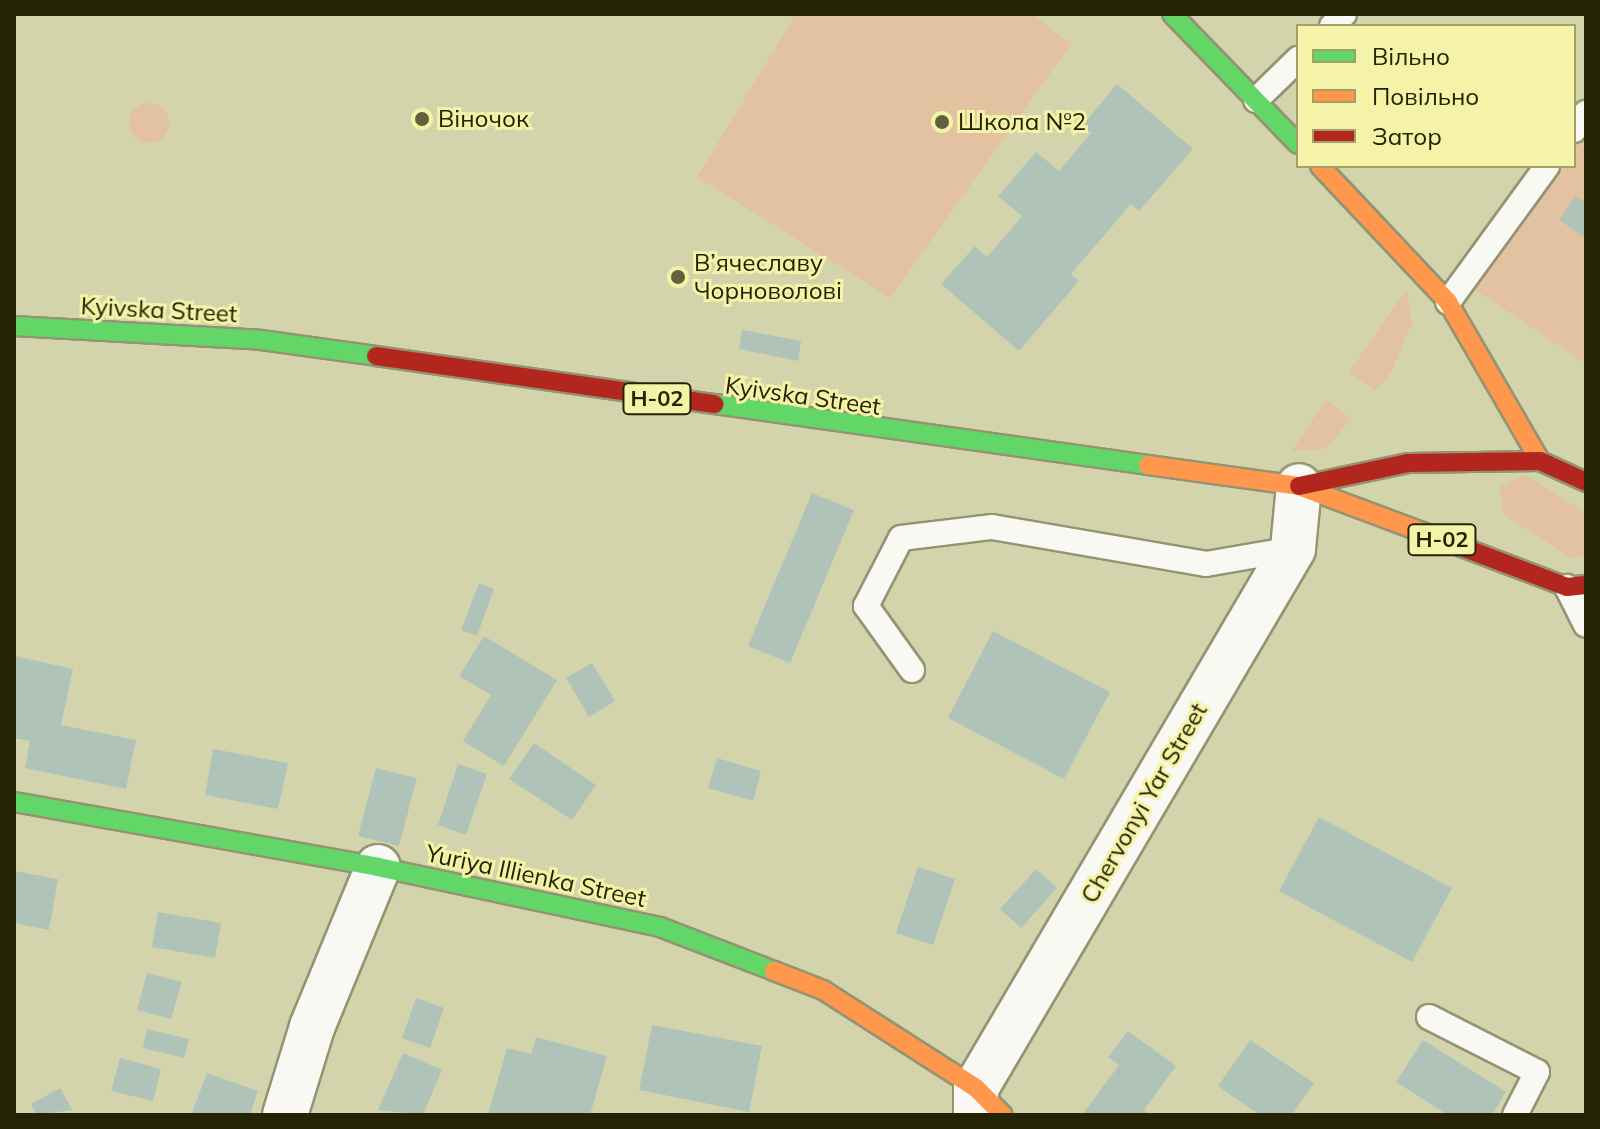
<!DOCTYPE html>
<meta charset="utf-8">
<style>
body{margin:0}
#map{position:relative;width:1600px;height:1129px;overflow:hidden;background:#d4d4ac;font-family:Mulish,sans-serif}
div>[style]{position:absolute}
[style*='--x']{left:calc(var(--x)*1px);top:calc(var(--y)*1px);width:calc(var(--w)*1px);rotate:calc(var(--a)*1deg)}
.green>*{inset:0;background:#e2c2a0}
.round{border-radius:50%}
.building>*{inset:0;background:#b0c3b9}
.roads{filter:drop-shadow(2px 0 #949473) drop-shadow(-2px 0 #949473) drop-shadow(0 2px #949473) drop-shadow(0 -2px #949473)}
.lane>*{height:24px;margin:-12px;padding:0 12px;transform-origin:12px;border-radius:12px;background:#f9f9f3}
.street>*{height:44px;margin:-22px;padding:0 22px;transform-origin:22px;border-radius:22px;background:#f9f9f3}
.fast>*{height:18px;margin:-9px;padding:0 9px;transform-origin:9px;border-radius:9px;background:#63d668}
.slow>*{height:18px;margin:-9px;padding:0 9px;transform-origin:9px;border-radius:9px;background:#ff974d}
.jam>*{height:18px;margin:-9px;padding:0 9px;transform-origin:9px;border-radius:9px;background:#b3261e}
.dots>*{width:22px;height:22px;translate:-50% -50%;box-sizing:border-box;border:4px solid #f4f3a7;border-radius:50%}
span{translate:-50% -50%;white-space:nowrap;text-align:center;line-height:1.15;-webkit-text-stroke:6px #f4f3a7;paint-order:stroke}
.shield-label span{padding:2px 6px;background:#f4f3a7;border:2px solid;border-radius:6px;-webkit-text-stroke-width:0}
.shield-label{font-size:22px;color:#242304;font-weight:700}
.poi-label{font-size:24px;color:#242304}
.left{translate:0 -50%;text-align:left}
.street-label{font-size:24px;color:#242304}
.frame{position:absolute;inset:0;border:16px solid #242304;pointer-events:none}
.legend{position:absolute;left:1296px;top:24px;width:280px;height:144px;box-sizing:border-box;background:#f4f3a7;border:2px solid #a1a066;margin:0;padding:10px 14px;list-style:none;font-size:24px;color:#242304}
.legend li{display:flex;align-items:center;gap:16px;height:40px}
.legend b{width:40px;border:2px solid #a1a066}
</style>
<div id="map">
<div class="green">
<div style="clip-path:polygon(796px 14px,1032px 14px,1071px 44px,890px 298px,697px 177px)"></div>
<div class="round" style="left:129px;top:103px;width:40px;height:40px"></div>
<div style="clip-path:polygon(1586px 113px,1586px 364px,1462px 281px,1547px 166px,1574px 166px,1574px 130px)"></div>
<div style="clip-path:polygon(1407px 289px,1412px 323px,1392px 371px,1375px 391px,1349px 372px)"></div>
<div style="clip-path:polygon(1326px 399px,1351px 419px,1325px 449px,1292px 451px)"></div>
<div style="clip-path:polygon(1525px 474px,1586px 513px,1586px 555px,1571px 558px,1504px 515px,1500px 487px)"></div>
</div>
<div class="building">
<div style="clip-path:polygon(1117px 84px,1193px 149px,1139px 211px,1131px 204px,1071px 274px,1079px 281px,1019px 351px,941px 284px,975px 246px,987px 257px,1022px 216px,998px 196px,1036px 152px,1059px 171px,1091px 133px,1082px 126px)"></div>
<div style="clip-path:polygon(1575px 196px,1586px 203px,1584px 237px,1559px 220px)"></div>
<div style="clip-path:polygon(742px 330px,801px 341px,798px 361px,739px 349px)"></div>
<div style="clip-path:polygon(812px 493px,854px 510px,790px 663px,748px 646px)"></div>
<div style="clip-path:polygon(479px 583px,494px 589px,477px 636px,461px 630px)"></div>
<div style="clip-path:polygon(993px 631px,1110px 692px,1064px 779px,948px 718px)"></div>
<div style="clip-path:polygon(484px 636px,557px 680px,504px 766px,463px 741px,491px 695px,459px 676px)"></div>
<div style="clip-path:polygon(14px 656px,73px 669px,61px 725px,136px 740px,126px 789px,25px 768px,30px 741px,14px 738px)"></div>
<div style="clip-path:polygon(592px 663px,615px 701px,589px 717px,566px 678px)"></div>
<div style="clip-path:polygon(534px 743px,596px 785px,572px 820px,509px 779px)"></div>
<div style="clip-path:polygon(213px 749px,288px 763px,278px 809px,205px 795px)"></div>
<div style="clip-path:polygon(717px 758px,761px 771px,753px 801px,708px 788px)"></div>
<div style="clip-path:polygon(458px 764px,487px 774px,466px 835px,438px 825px)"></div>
<div style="clip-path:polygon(376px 768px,417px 778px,399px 846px,358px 836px)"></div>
<div style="clip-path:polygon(1319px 817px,1452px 888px,1412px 962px,1279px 891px)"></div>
<div style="clip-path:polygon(918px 867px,955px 879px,933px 945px,896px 933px)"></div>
<div style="clip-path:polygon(1036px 869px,1057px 888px,1021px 928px,1000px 909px)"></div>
<div style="clip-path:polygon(14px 871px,58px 879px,49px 930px,14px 923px)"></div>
<div style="clip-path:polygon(158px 912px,221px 923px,215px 958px,152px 947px)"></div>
<div style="clip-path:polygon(147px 973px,182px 982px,171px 1019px,137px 1010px)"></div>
<div style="clip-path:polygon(416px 998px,444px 1008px,430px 1048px,402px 1038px)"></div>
<div style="clip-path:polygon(652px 1025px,762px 1046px,749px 1112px,639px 1090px)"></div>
<div style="clip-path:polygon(147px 1029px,189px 1039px,184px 1058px,143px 1048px)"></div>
<div style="clip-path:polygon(1128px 1031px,1176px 1066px,1144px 1110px,1150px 1115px,1082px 1115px,1119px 1065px,1108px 1057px)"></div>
<div style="clip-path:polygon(536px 1037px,607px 1056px,590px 1115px,488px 1115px,507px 1048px,531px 1054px)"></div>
<div style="clip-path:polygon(1250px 1040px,1314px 1083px,1292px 1115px,1260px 1115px,1218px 1086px)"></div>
<div style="clip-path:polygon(1423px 1040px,1506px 1092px,1492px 1115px,1448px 1115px,1396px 1082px)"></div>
<div style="clip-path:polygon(403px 1053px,442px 1070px,423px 1115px,378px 1110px)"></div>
<div style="clip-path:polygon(120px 1058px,161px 1069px,153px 1101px,111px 1091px)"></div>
<div style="clip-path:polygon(207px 1073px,258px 1091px,250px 1115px,191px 1115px)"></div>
<div style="clip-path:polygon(60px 1088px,72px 1110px,37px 1115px,31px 1104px)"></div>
</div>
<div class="roads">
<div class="lane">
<div style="--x:1332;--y:26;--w:17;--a:-45"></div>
<div style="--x:1256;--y:100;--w:59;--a:-44.3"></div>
<div style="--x:1574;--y:130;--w:21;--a:-55"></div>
<div style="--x:1448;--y:302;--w:168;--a:-53.9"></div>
<div style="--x:1567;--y:587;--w:42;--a:63.4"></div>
<div style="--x:912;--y:670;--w:79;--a:-125.7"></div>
<div style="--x:866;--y:606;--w:76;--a:-62.8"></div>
<div style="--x:901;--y:538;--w:92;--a:-6.9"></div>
<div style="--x:992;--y:527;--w:217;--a:9.8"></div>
<div style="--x:1206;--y:564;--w:88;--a:-9.8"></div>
<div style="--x:1429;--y:1017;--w:121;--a:27"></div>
<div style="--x:1537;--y:1072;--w:48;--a:117.1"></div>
</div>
<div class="street">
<div style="--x:285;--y:1115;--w:92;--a:-72.9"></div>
<div style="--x:312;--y:1027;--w:173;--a:-67.6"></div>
<div style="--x:976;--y:1115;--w:27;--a:-90"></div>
<div style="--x:976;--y:1088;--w:625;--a:-59.54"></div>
<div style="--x:1293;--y:549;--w:63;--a:-84.6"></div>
</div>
<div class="fast">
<div style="--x:1172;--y:14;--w:181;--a:45.9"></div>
<div style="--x:14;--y:326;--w:247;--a:3.2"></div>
<div style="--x:261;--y:340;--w:116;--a:7.9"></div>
<div style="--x:715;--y:404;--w:437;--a:8"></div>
<div style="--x:14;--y:802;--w:370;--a:10.1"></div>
<div style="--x:378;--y:867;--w:288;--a:12"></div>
<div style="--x:660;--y:927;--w:122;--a:21.1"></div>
</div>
<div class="slow">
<div style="--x:1320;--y:166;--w:187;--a:46.7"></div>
<div style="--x:1448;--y:302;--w:184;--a:59.9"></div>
<div style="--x:1148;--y:465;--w:152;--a:7.9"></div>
<div style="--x:1299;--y:486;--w:157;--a:20.5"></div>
<div style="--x:774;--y:971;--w:53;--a:21.2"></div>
<div style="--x:823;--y:990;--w:182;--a:32.6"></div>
<div style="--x:976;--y:1088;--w:38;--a:45"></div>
</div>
<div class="jam">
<div style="--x:376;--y:356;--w:342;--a:8.1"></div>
<div style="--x:1299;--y:486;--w:111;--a:-11.9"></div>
<div style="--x:1408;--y:463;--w:132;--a:-0.9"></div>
<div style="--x:1540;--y:461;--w:51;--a:24.5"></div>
<div style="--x:1446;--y:541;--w:129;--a:20.8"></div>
<div style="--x:1567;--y:587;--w:19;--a:-6"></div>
</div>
</div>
<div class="dots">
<div style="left:422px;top:119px;background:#62613f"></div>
<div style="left:942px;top:122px;background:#62613f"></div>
<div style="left:678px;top:277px;background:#62613f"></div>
</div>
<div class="shield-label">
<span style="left:657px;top:399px">Н-02</span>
<span style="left:1442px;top:540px">Н-02</span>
</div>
<div class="poi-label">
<span class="left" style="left:438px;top:119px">Віночок</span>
<span class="left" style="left:958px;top:122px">Школа №2</span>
<span class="left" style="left:694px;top:277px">В’ячеславу<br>Чорноволові</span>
</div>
<div class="street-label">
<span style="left:159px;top:310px;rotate:3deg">Kyivska Street</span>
<span style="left:803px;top:396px;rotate:8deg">Kyivska Street</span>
<span style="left:1144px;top:803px;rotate:-60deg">Chervonyi Yar Street</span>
<span style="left:536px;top:876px;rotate:12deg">Yuriya Illienka Street</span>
</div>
<div class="frame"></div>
<ul class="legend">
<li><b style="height:10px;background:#63d668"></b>Вільно</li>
<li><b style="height:10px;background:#ff974d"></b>Повільно</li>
<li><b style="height:10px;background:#b3261e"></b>Затор</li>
</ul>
</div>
